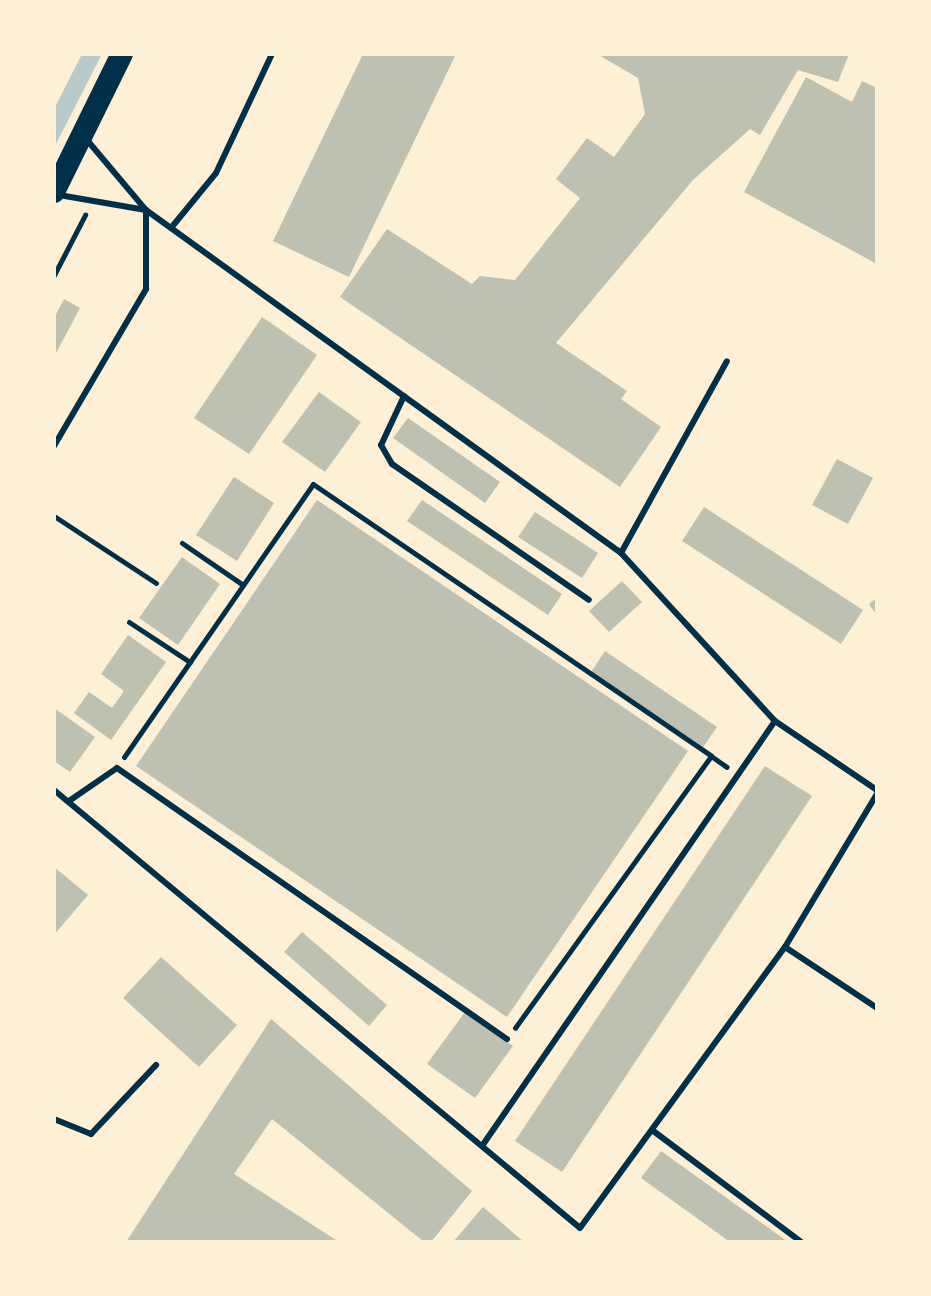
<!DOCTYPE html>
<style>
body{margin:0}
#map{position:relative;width:931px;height:1296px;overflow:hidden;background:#fdf0d5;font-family:"Nunito Sans",sans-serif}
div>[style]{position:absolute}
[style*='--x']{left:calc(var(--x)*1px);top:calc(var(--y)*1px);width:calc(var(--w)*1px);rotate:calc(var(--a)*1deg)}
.green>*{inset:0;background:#b9caca}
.building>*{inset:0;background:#bec0b2}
.path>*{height:5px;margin:-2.5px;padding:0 2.5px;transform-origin:2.5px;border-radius:2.5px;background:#003049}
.service>*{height:6px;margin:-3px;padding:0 3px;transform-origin:3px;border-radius:3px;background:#003049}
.trunk>*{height:22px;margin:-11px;padding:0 11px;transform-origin:11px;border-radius:11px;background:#003049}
span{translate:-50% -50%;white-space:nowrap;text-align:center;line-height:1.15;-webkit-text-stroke:6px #fdf0d5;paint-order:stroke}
.frame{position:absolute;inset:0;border:56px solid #fdf0d5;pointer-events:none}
</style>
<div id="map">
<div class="green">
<div style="clip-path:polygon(82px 54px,102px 54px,54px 148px,54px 109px)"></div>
</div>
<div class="building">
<div style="clip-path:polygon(363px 54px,456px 54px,349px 277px,273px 241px)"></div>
<div style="clip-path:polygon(597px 54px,849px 54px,838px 82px,798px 70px,760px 135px,750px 129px,693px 180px,556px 343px,627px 391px,621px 399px,661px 427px,620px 487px,340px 297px,387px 229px,472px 284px,480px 276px,515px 280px,580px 198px,556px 179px,587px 138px,614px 157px,645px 114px,638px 78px)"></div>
<div style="clip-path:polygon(806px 77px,852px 102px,862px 81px,877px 88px,877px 264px,744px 192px)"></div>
<div style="clip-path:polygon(64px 299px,80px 308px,54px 357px,54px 318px)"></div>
<div style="clip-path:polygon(262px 317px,317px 355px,249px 454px,194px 418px)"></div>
<div style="clip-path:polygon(319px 392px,361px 422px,325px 472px,282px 442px)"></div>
<div style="clip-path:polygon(408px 418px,500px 482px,485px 503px,393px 438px)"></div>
<div style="clip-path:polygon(837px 459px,873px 478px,848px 524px,812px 505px)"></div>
<div style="clip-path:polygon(234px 477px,274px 503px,237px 561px,196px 535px)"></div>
<div style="clip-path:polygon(317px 500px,688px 751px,507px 1017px,136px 766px)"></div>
<div style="clip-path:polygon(422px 500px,562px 594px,548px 615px,407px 521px)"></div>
<div style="clip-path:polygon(704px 507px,863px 610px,841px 644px,682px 541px)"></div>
<div style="clip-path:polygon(535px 512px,598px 553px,582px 578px,518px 537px)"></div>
<div style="clip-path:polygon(182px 557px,220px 584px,178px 645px,139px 618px)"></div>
<div style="clip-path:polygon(622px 581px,642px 602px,609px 632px,589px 611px)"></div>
<div style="clip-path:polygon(877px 598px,877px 616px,869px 604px)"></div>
<div style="clip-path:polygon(128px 635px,166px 662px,111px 740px,74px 713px,89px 692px,112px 708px,124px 691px,101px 674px)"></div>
<div style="clip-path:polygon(605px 651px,717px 727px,703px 747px,591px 672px)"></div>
<div style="clip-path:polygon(54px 708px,95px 737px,70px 772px,54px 761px)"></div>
<div style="clip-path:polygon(765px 766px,812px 796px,562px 1172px,515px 1141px)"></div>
<div style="clip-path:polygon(54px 867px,88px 895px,54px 935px)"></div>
<div style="clip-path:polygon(302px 932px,387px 1005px,369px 1026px,284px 952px)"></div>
<div style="clip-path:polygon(161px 957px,237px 1025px,199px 1067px,123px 998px)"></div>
<div style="clip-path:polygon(465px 1012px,513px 1046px,475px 1098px,427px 1064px)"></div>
<div style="clip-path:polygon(271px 1019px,472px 1191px,431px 1242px,424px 1242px,272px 1119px,234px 1174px,339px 1242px,126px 1242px)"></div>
<div style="clip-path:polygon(661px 1151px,788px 1242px,730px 1242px,641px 1178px)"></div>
<div style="clip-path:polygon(483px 1207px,524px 1242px,453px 1242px)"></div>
</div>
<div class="path">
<div style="--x:54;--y:275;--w:68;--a:-62.7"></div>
<div style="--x:54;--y:516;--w:122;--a:33.3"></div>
<div style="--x:182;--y:543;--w:74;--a:34.5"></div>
<div style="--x:129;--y:622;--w:73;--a:33.3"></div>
<div style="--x:711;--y:756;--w:19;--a:35"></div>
<div style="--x:124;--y:757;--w:332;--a:-55.3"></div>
<div style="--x:313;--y:484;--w:482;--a:34.3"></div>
<div style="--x:711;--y:756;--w:335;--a:125.8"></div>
</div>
<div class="service">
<div style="--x:87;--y:140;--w:92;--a:49.9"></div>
<div style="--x:146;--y:210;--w:586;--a:35.83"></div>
<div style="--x:621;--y:553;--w:228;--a:47.5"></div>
<div style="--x:775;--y:721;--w:123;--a:34.1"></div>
<div style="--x:59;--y:195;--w:88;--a:9.8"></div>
<div style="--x:171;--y:228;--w:71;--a:-50.7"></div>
<div style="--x:216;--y:173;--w:132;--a:-64.8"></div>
<div style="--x:404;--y:396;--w:54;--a:115.1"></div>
<div style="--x:381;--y:445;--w:22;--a:60"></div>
<div style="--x:392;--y:464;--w:239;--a:34.6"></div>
<div style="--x:54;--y:446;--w:182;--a:-59.6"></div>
<div style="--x:146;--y:289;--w:79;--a:-90"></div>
<div style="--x:621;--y:553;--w:219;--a:-61.1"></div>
<div style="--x:54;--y:790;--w:684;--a:39.78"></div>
<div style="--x:580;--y:1228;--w:348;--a:-53.9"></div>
<div style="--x:785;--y:947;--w:179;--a:-59"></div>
<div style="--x:69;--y:801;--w:58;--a:-34.5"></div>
<div style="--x:117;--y:768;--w:475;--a:34.8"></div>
<div style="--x:785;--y:947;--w:110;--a:33.5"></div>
<div style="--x:54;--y:1119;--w:40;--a:22"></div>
<div style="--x:91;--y:1134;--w:95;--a:-46.7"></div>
<div style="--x:652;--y:1130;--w:186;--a:36.9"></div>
<div style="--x:482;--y:1146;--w:516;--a:-55.42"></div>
</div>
<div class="trunk">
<div style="--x:54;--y:192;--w:154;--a:-63.8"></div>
</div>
<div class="frame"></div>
</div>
